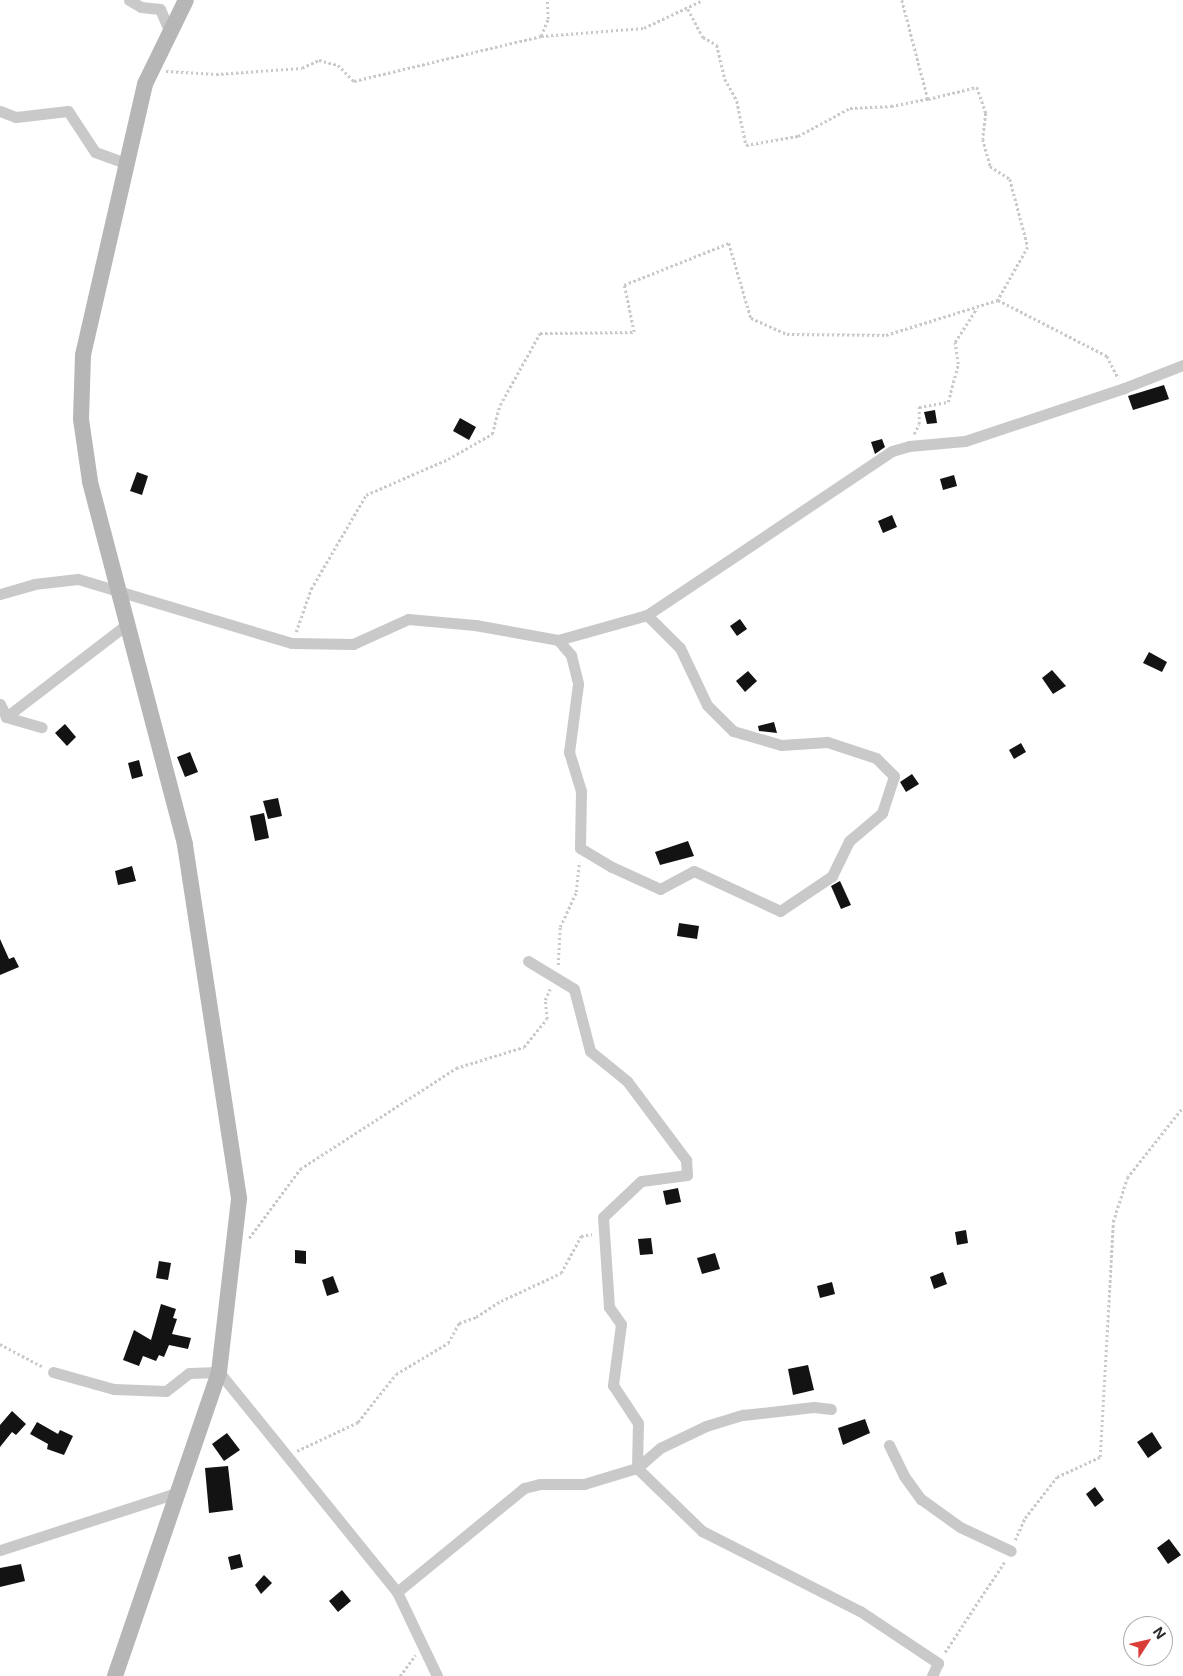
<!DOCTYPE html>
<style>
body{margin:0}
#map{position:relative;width:1183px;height:1676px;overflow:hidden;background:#fff;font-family:Inter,sans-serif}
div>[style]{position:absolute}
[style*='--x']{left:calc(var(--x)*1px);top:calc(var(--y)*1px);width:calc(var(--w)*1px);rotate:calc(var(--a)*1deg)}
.building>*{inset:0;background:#131313}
.path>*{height:2.5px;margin-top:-1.25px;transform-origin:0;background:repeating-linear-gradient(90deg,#c9c9c9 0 2.5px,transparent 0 5px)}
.street>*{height:11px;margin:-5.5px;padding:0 5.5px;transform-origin:5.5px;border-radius:5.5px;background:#c9c9c9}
.secondary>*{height:16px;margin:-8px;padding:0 8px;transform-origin:8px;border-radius:8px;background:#b6b6b6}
span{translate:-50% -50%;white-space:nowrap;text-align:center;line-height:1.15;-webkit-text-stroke:5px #fff;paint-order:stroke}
.north{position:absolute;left:1123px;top:1616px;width:50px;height:50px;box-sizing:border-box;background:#fff;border:1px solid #ababab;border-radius:50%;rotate:55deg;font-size:14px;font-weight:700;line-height:20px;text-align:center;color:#2c2c2c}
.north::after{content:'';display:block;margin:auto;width:18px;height:22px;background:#da3d38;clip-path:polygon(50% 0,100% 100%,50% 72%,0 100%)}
</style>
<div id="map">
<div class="building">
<div style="clip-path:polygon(1164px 385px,1169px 399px,1133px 410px,1128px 396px)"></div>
<div style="clip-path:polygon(935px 410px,937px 423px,927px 424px,924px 412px)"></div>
<div style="clip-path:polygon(460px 418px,476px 427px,469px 440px,453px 431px)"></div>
<div style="clip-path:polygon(882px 439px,885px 447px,875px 454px,871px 442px)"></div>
<div style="clip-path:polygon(137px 472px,148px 476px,142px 495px,130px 491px)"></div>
<div style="clip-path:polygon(954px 475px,957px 486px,943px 490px,940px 479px)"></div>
<div style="clip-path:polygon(892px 515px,897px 527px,883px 533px,878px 521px)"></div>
<div style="clip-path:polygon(740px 619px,747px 629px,737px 636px,730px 626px)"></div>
<div style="clip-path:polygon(1149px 652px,1167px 662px,1162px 672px,1143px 663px)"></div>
<div style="clip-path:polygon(1052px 670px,1066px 686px,1053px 694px,1042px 678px)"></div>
<div style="clip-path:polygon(748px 671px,757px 681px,745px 692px,736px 681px)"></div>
<div style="clip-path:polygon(774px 722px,777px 733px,759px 731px,758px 726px)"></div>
<div style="clip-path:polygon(65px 724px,76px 737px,67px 746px,55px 733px)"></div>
<div style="clip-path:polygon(1021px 743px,1026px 752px,1014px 759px,1009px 750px)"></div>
<div style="clip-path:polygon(190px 752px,198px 772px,185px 777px,177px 757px)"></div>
<div style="clip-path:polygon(139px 760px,143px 776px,132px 779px,128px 763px)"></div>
<div style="clip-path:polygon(912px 774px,919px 784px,906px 792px,900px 782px)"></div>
<div style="clip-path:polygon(278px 798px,282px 816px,268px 819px,263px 801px)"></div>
<div style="clip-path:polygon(264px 813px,269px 838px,255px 841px,250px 816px)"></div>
<div style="clip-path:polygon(688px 841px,694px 856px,660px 865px,655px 852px)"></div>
<div style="clip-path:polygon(132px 866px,136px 881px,118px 885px,115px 871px)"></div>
<div style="clip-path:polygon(840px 881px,851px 905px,841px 909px,831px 886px)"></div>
<div style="clip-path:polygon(679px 923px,699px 926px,697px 939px,677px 936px)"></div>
<div style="clip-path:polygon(0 939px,9px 959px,14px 957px,19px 967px,0 975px)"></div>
<div style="clip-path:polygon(678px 1188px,681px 1202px,666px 1205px,663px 1191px)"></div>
<div style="clip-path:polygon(966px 1230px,968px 1243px,957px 1245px,955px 1232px)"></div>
<div style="clip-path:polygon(651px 1238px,653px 1254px,640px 1255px,638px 1239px)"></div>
<div style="clip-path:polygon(295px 1250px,306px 1251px,306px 1264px,295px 1263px)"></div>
<div style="clip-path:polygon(715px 1253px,720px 1269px,702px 1274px,697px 1258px)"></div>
<div style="clip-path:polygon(159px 1261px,171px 1263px,168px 1280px,156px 1278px)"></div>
<div style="clip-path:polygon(943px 1272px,947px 1284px,934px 1289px,930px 1277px)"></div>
<div style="clip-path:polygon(333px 1276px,339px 1292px,327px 1296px,322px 1280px)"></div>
<div style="clip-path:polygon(832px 1282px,835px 1294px,820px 1298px,817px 1286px)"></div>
<div style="clip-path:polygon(161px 1304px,176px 1309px,173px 1318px,177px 1319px,172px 1334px,191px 1338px,188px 1349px,169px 1345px,164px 1357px,159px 1355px,156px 1361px,143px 1356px,139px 1366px,123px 1360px,134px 1330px,151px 1340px)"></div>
<div style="clip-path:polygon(808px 1365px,814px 1390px,793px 1395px,788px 1369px)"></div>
<div style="clip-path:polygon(12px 1411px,26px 1424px,16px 1435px,12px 1432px,0 1447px,0 1425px)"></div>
<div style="clip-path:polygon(865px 1419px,870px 1433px,843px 1445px,838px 1428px)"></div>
<div style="clip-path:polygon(37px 1422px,58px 1434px,60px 1430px,73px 1436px,64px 1455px,47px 1449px,48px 1444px,30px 1434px)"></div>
<div style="clip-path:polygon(1152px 1432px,1162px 1448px,1148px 1458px,1137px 1442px)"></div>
<div style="clip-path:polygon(227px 1433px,240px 1450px,224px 1461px,212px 1444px)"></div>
<div style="clip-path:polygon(228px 1466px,233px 1510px,209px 1513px,205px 1468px)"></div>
<div style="clip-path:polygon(1095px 1487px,1104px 1500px,1095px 1507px,1086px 1494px)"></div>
<div style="clip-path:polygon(1169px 1539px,1181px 1555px,1168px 1564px,1157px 1548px)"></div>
<div style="clip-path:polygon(240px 1554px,243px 1567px,231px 1570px,228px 1557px)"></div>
<div style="clip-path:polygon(21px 1564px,25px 1581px,0 1587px,0 1568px)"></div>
<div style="clip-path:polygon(264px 1575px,272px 1583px,261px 1594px,255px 1585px)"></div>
<div style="clip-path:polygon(342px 1590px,351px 1601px,338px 1612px,329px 1601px)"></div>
</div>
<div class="path">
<div style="--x:902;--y:0;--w:102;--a:75.3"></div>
<div style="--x:928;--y:99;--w:50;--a:-13.8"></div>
<div style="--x:977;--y:87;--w:28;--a:71"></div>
<div style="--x:986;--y:113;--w:26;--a:97"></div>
<div style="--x:983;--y:139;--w:28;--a:75"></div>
<div style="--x:990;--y:166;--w:24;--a:33"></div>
<div style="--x:1010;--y:179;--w:70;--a:75.2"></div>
<div style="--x:1028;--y:247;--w:61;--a:119.5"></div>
<div style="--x:688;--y:9;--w:32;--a:62"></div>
<div style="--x:703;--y:37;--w:16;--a:30"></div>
<div style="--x:717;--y:45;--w:35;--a:77"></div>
<div style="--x:725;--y:79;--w:25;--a:61"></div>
<div style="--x:737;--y:101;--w:45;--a:78.4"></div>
<div style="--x:746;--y:145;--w:53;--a:-9.8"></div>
<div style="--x:798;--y:136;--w:59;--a:-28.3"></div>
<div style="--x:850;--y:108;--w:41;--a:-2.8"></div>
<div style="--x:891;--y:106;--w:38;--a:-11"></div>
<div style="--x:541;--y:36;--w:18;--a:-68"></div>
<div style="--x:548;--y:19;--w:19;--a:-93"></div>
<div style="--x:166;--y:71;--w:50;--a:3.4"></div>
<div style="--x:216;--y:74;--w:86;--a:-4"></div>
<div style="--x:302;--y:68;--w:19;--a:-25"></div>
<div style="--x:319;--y:60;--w:20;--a:15"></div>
<div style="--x:338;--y:65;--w:23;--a:45"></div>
<div style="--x:354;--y:81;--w:192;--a:-13.5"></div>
<div style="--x:541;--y:36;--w:103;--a:-4.4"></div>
<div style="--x:644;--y:28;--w:65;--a:-25.4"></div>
<div style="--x:914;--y:434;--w:11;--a:-63"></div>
<div style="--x:919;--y:424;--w:17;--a:-90"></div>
<div style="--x:919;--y:407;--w:29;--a:-10"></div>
<div style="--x:948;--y:402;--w:39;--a:-75"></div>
<div style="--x:958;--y:364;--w:22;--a:-98"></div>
<div style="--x:955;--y:342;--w:40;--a:-57.1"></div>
<div style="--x:296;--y:632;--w:46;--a:-70.8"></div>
<div style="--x:311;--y:589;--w:109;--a:-59.7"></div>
<div style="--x:366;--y:495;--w:90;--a:-23.7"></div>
<div style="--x:448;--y:459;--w:51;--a:-29.6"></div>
<div style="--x:492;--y:434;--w:30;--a:-75"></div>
<div style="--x:500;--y:405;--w:82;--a:-60.9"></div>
<div style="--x:540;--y:333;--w:94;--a:-0.6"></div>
<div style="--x:634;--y:332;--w:48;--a:-102"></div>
<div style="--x:624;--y:285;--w:113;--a:-21.8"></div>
<div style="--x:729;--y:243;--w:78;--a:73.7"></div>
<div style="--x:751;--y:318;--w:39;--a:24"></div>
<div style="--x:787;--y:334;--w:99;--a:0.6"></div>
<div style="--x:886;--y:335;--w:117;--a:-17.4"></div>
<div style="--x:998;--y:300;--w:123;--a:27.2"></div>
<div style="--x:1107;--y:356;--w:25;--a:63"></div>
<div style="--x:558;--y:965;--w:38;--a:-87"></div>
<div style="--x:560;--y:927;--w:38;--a:-65"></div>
<div style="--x:576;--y:892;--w:30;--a:-84"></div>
<div style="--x:249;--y:1238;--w:86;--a:-53.5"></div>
<div style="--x:300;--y:1169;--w:186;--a:-32.9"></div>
<div style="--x:456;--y:1068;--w:71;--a:-17.2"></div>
<div style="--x:524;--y:1047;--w:36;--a:-51"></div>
<div style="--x:547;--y:1019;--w:19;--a:-96"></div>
<div style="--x:545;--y:1000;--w:12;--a:-66"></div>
<div style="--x:0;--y:1344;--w:49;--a:28.1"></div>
<div style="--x:297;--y:1451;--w:68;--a:-25.4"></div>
<div style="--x:358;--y:1422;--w:61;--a:-51.6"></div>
<div style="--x:396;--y:1374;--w:61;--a:-30.8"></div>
<div style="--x:448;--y:1343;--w:23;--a:-61"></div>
<div style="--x:459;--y:1323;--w:18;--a:-19"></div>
<div style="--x:476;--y:1317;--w:30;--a:-33"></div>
<div style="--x:501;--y:1301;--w:66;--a:-25"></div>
<div style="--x:561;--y:1273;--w:42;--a:-61.6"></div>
<div style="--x:581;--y:1236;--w:11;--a:-10"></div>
<div style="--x:1015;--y:1540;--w:24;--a:-66"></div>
<div style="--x:1025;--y:1518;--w:52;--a:-52"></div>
<div style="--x:1057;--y:1477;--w:47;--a:-24.9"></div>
<div style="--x:1100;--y:1457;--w:235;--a:-86.8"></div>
<div style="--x:1113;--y:1222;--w:46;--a:-72.3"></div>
<div style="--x:1127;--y:1178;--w:90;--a:-51.7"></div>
<div style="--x:945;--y:1652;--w:109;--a:-56.6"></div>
<div style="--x:400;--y:1676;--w:26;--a:-54"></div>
</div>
<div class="street">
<div style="--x:129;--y:0;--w:14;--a:30"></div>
<div style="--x:141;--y:7;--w:19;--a:6"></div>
<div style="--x:160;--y:9;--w:25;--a:67"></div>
<div style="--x:0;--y:111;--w:17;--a:21"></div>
<div style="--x:16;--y:117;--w:52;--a:-6.6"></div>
<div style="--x:68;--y:111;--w:49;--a:56.6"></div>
<div style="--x:95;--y:152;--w:33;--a:20"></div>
<div style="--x:0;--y:594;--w:35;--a:-16"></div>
<div style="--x:34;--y:584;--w:44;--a:-6.5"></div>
<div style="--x:78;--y:579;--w:223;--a:16.7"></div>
<div style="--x:292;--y:643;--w:61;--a:0.9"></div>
<div style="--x:353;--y:644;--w:60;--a:-24.4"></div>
<div style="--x:408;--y:619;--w:67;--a:5.1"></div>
<div style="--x:475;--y:625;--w:84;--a:10.2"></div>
<div style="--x:558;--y:640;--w:92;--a:-15.7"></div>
<div style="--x:647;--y:615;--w:295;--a:-33.8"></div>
<div style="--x:892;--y:451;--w:18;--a:-16"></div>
<div style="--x:909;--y:446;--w:56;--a:-5.1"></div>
<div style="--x:965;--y:441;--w:168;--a:-18.4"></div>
<div style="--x:1124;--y:388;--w:63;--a:-21.3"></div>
<div style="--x:558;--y:640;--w:20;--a:49"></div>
<div style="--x:571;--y:655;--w:30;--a:76"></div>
<div style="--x:578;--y:684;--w:69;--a:97.5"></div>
<div style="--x:569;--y:752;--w:41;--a:72.9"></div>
<div style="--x:581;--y:791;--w:57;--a:91"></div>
<div style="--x:580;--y:848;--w:37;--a:31"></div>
<div style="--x:612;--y:867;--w:53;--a:24.6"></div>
<div style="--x:660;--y:889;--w:38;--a:-28"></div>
<div style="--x:694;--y:871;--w:95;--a:24.9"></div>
<div style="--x:780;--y:911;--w:63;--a:-33.9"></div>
<div style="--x:832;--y:876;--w:39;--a:-64"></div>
<div style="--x:849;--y:841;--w:43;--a:-40.3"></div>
<div style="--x:882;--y:813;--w:39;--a:-72"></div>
<div style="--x:894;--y:776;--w:25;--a:-135"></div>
<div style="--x:876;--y:758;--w:52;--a:-161.9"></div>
<div style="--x:827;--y:742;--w:46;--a:176.3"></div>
<div style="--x:781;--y:745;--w:50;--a:-163.7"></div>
<div style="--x:733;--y:731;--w:37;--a:-135"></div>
<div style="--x:707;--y:705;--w:63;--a:-115.3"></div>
<div style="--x:680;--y:648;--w:47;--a:-135"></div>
<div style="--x:0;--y:704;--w:14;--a:65"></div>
<div style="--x:6;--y:717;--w:37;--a:16"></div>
<div style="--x:6;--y:717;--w:151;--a:-37.5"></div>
<div style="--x:528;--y:961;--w:54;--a:31.3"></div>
<div style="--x:574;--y:989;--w:64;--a:75.5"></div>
<div style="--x:590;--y:1051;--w:48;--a:39"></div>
<div style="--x:627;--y:1081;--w:99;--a:53.2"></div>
<div style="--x:686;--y:1160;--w:15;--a:86"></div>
<div style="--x:687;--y:1175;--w:46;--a:172.6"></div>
<div style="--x:641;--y:1181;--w:52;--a:136.5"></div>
<div style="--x:603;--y:1217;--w:90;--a:86.2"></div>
<div style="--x:609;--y:1307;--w:21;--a:55"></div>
<div style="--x:621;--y:1324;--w:62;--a:97.5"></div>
<div style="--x:613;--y:1385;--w:45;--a:56.7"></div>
<div style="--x:638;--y:1423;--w:45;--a:91.3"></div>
<div style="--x:637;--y:1468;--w:30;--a:-41"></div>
<div style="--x:660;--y:1448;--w:51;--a:-25.6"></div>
<div style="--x:706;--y:1426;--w:39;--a:-17"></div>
<div style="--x:743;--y:1415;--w:71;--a:-6.4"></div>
<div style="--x:814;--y:1407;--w:17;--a:7"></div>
<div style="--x:53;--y:1372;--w:63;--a:15.6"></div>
<div style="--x:114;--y:1389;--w:52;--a:2.2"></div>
<div style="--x:166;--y:1391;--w:29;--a:-38"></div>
<div style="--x:189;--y:1373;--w:30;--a:-2"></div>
<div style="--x:219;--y:1372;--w:283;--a:51"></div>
<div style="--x:397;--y:1592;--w:93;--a:64.5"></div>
<div style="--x:889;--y:1445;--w:34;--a:64"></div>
<div style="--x:904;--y:1476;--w:29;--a:54"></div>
<div style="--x:921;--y:1499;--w:48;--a:35.7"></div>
<div style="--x:960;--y:1527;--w:56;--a:25.2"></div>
<div style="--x:0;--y:1550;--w:186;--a:-17.9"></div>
<div style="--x:397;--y:1592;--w:164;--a:-39.3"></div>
<div style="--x:524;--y:1488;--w:16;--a:-14"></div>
<div style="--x:540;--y:1484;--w:44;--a:0"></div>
<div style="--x:584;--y:1484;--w:55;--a:-16.8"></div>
<div style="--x:637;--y:1468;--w:91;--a:44.1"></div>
<div style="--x:702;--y:1531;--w:177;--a:26.9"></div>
<div style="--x:860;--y:1611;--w:94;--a:33.7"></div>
<div style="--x:938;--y:1663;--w:14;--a:115"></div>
</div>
<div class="secondary">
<div style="--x:115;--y:1676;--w:321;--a:-71.1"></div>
<div style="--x:219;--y:1372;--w:175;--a:-83.4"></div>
<div style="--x:239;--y:1198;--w:358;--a:-98.7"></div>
<div style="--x:185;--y:844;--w:375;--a:-104.7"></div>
<div style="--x:90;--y:481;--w:63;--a:-98.3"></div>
<div style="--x:81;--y:419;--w:64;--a:-88.2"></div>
<div style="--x:83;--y:355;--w:278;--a:-77.1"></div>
<div style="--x:145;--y:84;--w:93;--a:-64"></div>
</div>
<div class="north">N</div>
</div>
